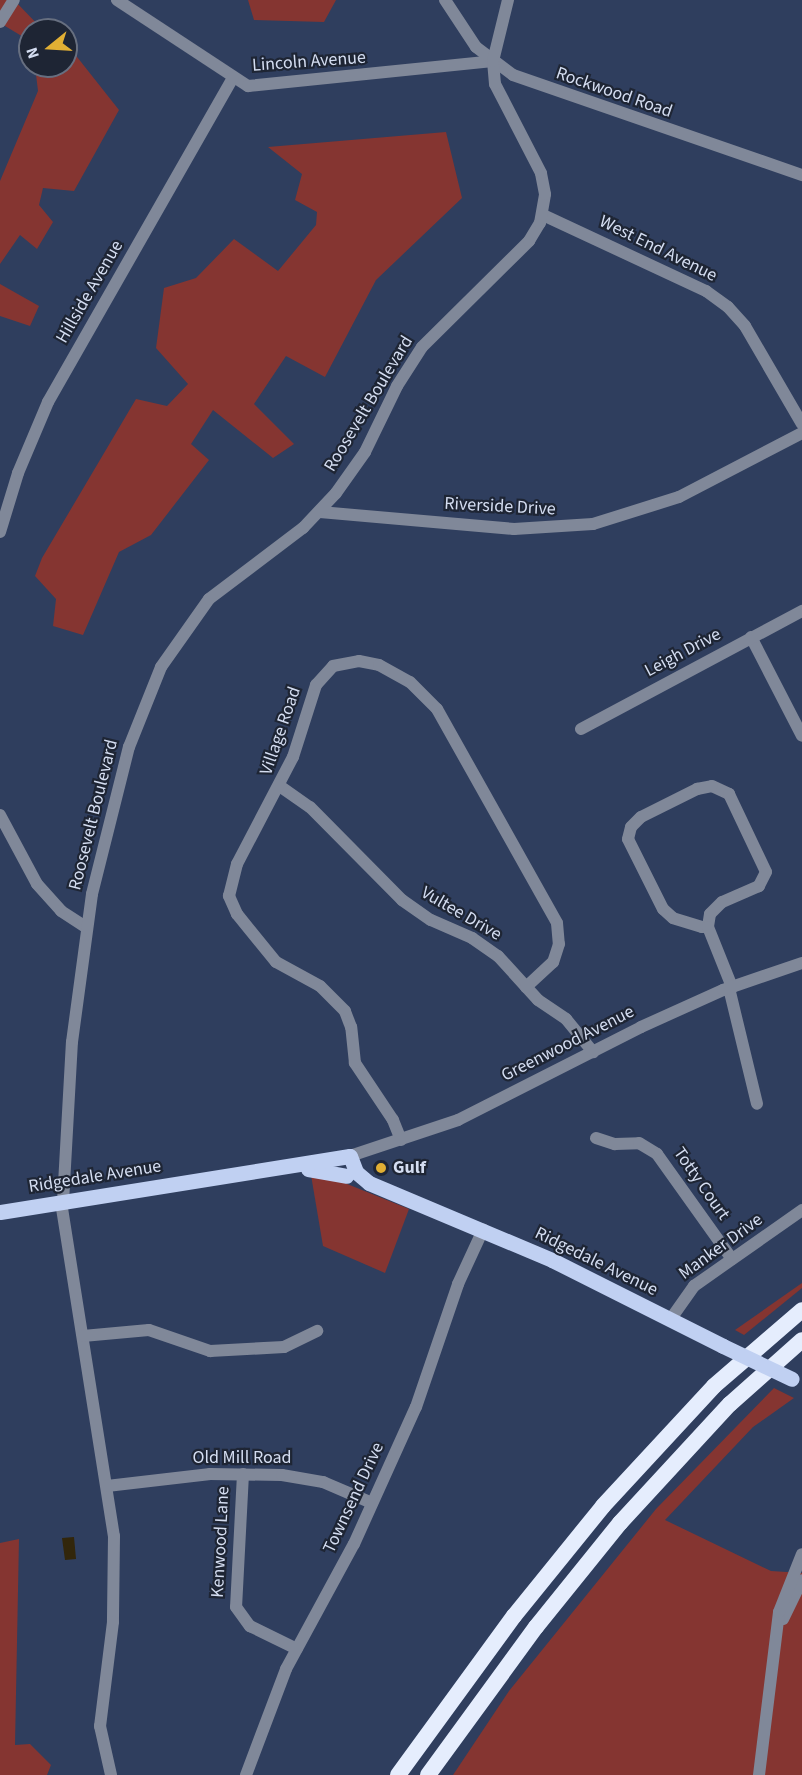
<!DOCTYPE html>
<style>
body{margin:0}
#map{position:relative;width:802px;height:1775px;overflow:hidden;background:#2f3e5e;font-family:"Source Sans 3",sans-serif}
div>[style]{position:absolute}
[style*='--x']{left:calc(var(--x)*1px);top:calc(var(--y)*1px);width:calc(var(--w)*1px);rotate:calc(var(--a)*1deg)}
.green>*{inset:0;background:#853531}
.water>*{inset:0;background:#32260b}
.minor>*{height:12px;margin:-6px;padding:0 6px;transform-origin:6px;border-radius:6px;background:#808899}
.major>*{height:15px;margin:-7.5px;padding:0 7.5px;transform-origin:7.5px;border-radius:7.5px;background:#c0d0f2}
.highway>*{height:16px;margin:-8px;padding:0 8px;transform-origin:8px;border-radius:8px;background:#e5edfd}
.major-bridge>*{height:15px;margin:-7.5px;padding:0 7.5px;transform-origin:7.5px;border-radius:7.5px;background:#c0d0f2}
.dots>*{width:16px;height:16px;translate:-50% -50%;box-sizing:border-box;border:3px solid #1e2534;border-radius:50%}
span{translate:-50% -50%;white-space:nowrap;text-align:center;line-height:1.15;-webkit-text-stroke:4.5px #1e2534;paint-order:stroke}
.street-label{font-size:18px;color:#d4ddf1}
.poi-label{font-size:18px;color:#d4ddf1;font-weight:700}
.left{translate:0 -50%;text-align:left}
.north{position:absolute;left:18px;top:18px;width:60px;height:60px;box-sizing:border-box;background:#1e2534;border:2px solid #676f80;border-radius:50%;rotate:252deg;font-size:16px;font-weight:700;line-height:24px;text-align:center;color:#d4ddf1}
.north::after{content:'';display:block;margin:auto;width:21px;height:27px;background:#e1af34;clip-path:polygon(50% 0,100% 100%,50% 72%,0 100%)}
</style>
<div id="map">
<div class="green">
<div style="clip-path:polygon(0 0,14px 0,43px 30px,30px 30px,30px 41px,0 23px)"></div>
<div style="clip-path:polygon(248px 0,336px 0,324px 22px,254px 20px)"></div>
<div style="clip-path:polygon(66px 43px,119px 110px,74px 191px,43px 188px,39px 205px,53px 222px,37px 249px,20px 235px,0 264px,0 181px,38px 91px,35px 66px,66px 66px)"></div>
<div style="clip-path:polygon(446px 132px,462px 198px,376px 280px,325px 377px,286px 356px,254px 404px,294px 444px,273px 458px,213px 410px,191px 444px,209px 460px,151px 535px,119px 552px,83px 635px,53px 626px,56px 599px,35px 576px,42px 558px,136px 399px,167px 406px,188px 384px,156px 348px,164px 288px,196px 278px,234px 239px,278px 271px,316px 225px,317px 212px,295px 200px,302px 174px,268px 147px)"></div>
<div style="clip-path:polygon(0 284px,39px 306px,30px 326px,0 316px)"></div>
<div style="clip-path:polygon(320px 1173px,409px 1209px,385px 1273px,323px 1246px,311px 1175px)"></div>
<div style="clip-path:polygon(802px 1283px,802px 1288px,744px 1335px,735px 1330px)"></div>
<div style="clip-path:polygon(774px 1388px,794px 1398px,753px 1427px,665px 1520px,771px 1571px,802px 1573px,802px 1775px,453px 1775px,509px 1691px,656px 1509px)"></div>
<div style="clip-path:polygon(19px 1539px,15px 1745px,30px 1744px,51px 1765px,47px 1775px,0 1775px,0 1543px)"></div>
</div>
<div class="water">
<div style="clip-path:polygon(74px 1537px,76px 1559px,65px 1560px,62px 1538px)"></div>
</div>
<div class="minor">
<div style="--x:117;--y:0;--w:157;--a:33.3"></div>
<div style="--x:248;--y:86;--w:246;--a:-5.8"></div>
<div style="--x:445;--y:0;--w:56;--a:56.6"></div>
<div style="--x:476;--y:47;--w:46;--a:37.1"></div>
<div style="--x:513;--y:75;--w:306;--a:19.1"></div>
<div style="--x:0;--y:22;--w:26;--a:-58"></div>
<div style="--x:543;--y:215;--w:180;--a:25"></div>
<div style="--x:706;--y:291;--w:27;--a:36"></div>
<div style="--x:728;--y:307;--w:25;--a:48"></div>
<div style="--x:745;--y:326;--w:113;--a:59.8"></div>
<div style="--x:320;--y:512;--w:195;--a:5"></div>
<div style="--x:514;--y:529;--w:79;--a:-3.6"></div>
<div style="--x:593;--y:524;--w:90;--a:-17.4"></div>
<div style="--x:679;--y:497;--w:139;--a:-27.5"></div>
<div style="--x:0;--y:532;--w:62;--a:-73"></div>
<div style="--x:18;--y:473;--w:77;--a:-67.1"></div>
<div style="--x:48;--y:402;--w:372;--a:-60.3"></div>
<div style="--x:751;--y:637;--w:111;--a:62.7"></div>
<div style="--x:581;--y:729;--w:251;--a:-28.1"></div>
<div style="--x:712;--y:786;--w:19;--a:25"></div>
<div style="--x:729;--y:794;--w:86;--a:64.6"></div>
<div style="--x:766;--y:872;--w:16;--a:117"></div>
<div style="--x:759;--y:886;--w:40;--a:156.6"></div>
<div style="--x:722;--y:902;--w:17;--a:135"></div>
<div style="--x:710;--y:914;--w:13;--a:99"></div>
<div style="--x:708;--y:927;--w:6;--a:180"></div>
<div style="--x:702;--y:927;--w:30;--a:-163"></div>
<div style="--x:673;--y:918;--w:13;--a:-138"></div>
<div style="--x:663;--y:909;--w:78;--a:-116.6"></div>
<div style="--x:628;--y:839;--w:12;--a:-76"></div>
<div style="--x:631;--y:827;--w:14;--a:-45"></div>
<div style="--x:641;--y:817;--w:63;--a:-26.6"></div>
<div style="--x:697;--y:789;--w:15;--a:-11"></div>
<div style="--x:281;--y:787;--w:35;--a:35"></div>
<div style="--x:310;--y:807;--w:131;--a:45.3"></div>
<div style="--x:402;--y:900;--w:35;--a:35"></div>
<div style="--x:431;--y:920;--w:45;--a:23.7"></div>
<div style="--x:472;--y:938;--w:32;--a:35"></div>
<div style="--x:498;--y:956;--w:59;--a:47.7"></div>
<div style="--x:538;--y:1000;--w:34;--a:34"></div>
<div style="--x:566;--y:1019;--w:43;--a:50.7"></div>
<div style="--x:0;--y:815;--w:78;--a:61.8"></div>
<div style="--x:37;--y:884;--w:36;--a:48"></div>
<div style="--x:61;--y:911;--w:31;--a:33"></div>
<div style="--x:708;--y:927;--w:65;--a:68.2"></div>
<div style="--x:729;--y:988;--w:119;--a:76.4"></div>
<div style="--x:596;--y:1138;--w:20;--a:18"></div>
<div style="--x:615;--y:1144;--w:24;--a:-2"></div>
<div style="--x:639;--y:1143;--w:21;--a:31"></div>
<div style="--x:657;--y:1154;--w:129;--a:54.5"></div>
<div style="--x:401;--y:1140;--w:22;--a:-112"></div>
<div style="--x:393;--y:1120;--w:69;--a:-123.7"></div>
<div style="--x:355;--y:1063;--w:36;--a:-96"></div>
<div style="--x:351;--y:1027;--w:17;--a:-111"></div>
<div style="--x:345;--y:1011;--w:35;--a:-135"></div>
<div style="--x:320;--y:986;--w:50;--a:-151.4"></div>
<div style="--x:276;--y:962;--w:62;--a:-129.1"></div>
<div style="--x:237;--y:914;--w:20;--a:-114"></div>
<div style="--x:229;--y:896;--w:33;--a:-76"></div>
<div style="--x:237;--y:864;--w:121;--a:-62.4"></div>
<div style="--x:293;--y:757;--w:76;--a:-72.3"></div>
<div style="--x:316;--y:685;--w:25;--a:-48"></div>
<div style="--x:333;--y:666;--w:26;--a:-11"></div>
<div style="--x:359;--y:661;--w:20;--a:11"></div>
<div style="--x:379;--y:665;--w:35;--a:29"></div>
<div style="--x:410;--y:682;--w:38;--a:45"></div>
<div style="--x:437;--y:709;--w:245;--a:60.7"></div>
<div style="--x:557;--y:923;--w:21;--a:85"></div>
<div style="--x:559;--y:944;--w:19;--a:108"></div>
<div style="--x:553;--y:962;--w:37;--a:137"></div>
<div style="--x:350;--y:1156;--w:114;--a:-18.4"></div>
<div style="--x:458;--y:1120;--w:205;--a:-26.9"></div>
<div style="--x:641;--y:1027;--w:90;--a:-24.3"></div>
<div style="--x:723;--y:990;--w:83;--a:-18.9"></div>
<div style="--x:61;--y:1202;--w:338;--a:81"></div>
<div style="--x:114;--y:1536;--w:86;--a:90.7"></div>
<div style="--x:113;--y:1622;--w:105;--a:97.1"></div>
<div style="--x:100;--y:1726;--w:50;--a:77.3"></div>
<div style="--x:63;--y:1202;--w:160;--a:-86.8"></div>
<div style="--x:72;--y:1042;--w:149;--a:-82.3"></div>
<div style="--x:92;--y:894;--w:152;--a:-75.9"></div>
<div style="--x:129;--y:747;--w:86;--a:-68.2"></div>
<div style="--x:161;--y:667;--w:83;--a:-54.8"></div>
<div style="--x:209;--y:599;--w:118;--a:-37.1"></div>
<div style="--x:303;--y:528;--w:48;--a:-46.7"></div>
<div style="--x:336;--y:493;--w:50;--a:-54.7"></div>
<div style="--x:365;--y:452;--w:73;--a:-64.1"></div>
<div style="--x:397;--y:386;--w:46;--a:-57.3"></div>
<div style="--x:422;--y:347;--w:151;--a:-44.7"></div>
<div style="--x:529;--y:241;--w:21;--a:-59"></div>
<div style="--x:540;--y:223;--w:29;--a:-80"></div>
<div style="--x:545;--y:194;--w:21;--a:-101"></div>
<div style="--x:541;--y:173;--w:100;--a:-117.3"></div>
<div style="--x:495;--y:84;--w:23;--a:-95"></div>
<div style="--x:493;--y:61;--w:63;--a:-76.2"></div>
<div style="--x:670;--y:1320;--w:42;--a:-54.8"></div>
<div style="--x:694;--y:1286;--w:132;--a:-35.1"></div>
<div style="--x:83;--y:1336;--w:66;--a:-5.2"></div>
<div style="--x:149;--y:1330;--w:65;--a:19"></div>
<div style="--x:210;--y:1351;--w:74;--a:-3.1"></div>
<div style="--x:284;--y:1347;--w:37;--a:-26"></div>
<div style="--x:243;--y:1474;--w:133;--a:93"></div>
<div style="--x:236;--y:1607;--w:24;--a:54"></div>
<div style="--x:250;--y:1626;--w:52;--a:26.1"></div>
<div style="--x:107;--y:1486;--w:104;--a:-6.6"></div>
<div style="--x:210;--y:1474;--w:72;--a:0.8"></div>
<div style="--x:282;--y:1475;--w:42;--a:9.7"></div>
<div style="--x:323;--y:1482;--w:53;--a:23.2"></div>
<div style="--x:783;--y:1619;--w:43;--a:-64"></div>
<div style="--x:246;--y:1775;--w:113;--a:-69.3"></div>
<div style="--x:286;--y:1669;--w:142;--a:-61.5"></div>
<div style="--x:354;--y:1544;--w:150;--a:-65.7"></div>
<div style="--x:416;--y:1407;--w:130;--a:-71.1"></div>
<div style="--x:458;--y:1284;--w:60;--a:-65.2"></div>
<div style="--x:759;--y:1775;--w:164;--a:-83"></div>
<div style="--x:779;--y:1612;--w:62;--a:-68.4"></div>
</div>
<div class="major">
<div style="--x:308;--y:1169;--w:39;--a:10"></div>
<div style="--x:0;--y:1212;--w:354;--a:-9.1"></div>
<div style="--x:350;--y:1156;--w:17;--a:69"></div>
<div style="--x:356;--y:1172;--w:17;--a:40"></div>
<div style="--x:369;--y:1183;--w:199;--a:22.8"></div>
<div style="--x:552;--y:1260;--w:191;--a:26.7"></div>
</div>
<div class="highway">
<div style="--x:398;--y:1775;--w:197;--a:-53.9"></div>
<div style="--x:514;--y:1616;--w:141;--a:-51"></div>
<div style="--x:603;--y:1506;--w:163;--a:-47.2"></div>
<div style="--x:714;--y:1386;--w:116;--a:-40.8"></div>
<div style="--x:428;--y:1775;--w:183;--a:-53.9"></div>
<div style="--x:536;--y:1627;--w:134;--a:-51.1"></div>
<div style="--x:620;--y:1523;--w:162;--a:-47.3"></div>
<div style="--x:730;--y:1404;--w:96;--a:-41.6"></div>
</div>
<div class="major-bridge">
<div style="--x:723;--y:1346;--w:76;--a:25.6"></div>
</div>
<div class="dots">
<div style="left:381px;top:1168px;background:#e1af34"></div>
</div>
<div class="street-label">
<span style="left:309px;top:62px;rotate:-4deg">Lincoln Avenue</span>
<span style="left:614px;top:93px;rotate:19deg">Rockwood Road</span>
<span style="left:658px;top:249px;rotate:26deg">West End Avenue</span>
<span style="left:90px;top:292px;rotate:-60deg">Hillside Avenue</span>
<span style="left:369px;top:404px;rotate:-59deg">Roosevelt Boulevard</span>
<span style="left:500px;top:507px;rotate:3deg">Riverside Drive</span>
<span style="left:683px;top:653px;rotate:-28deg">Leigh Drive</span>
<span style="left:281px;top:731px;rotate:-71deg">Village Road</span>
<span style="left:94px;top:815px;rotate:-76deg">Roosevelt Boulevard</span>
<span style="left:461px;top:914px;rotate:30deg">Vultee Drive</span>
<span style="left:568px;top:1044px;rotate:-27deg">Greenwood Avenue</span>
<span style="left:95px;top:1177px;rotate:-9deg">Ridgedale Avenue</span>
<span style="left:701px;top:1184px;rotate:55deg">Totty Court</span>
<span style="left:721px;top:1247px;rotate:-36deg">Manker Drive</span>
<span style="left:596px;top:1262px;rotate:26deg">Ridgedale Avenue</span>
<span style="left:242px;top:1458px">Old Mill Road</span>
<span style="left:354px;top:1498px;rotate:-65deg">Townsend Drive</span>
<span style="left:221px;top:1542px;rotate:-87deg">Kenwood Lane</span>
</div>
<div class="poi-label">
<span class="left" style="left:393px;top:1168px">Gulf</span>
</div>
<div class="north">N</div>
</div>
